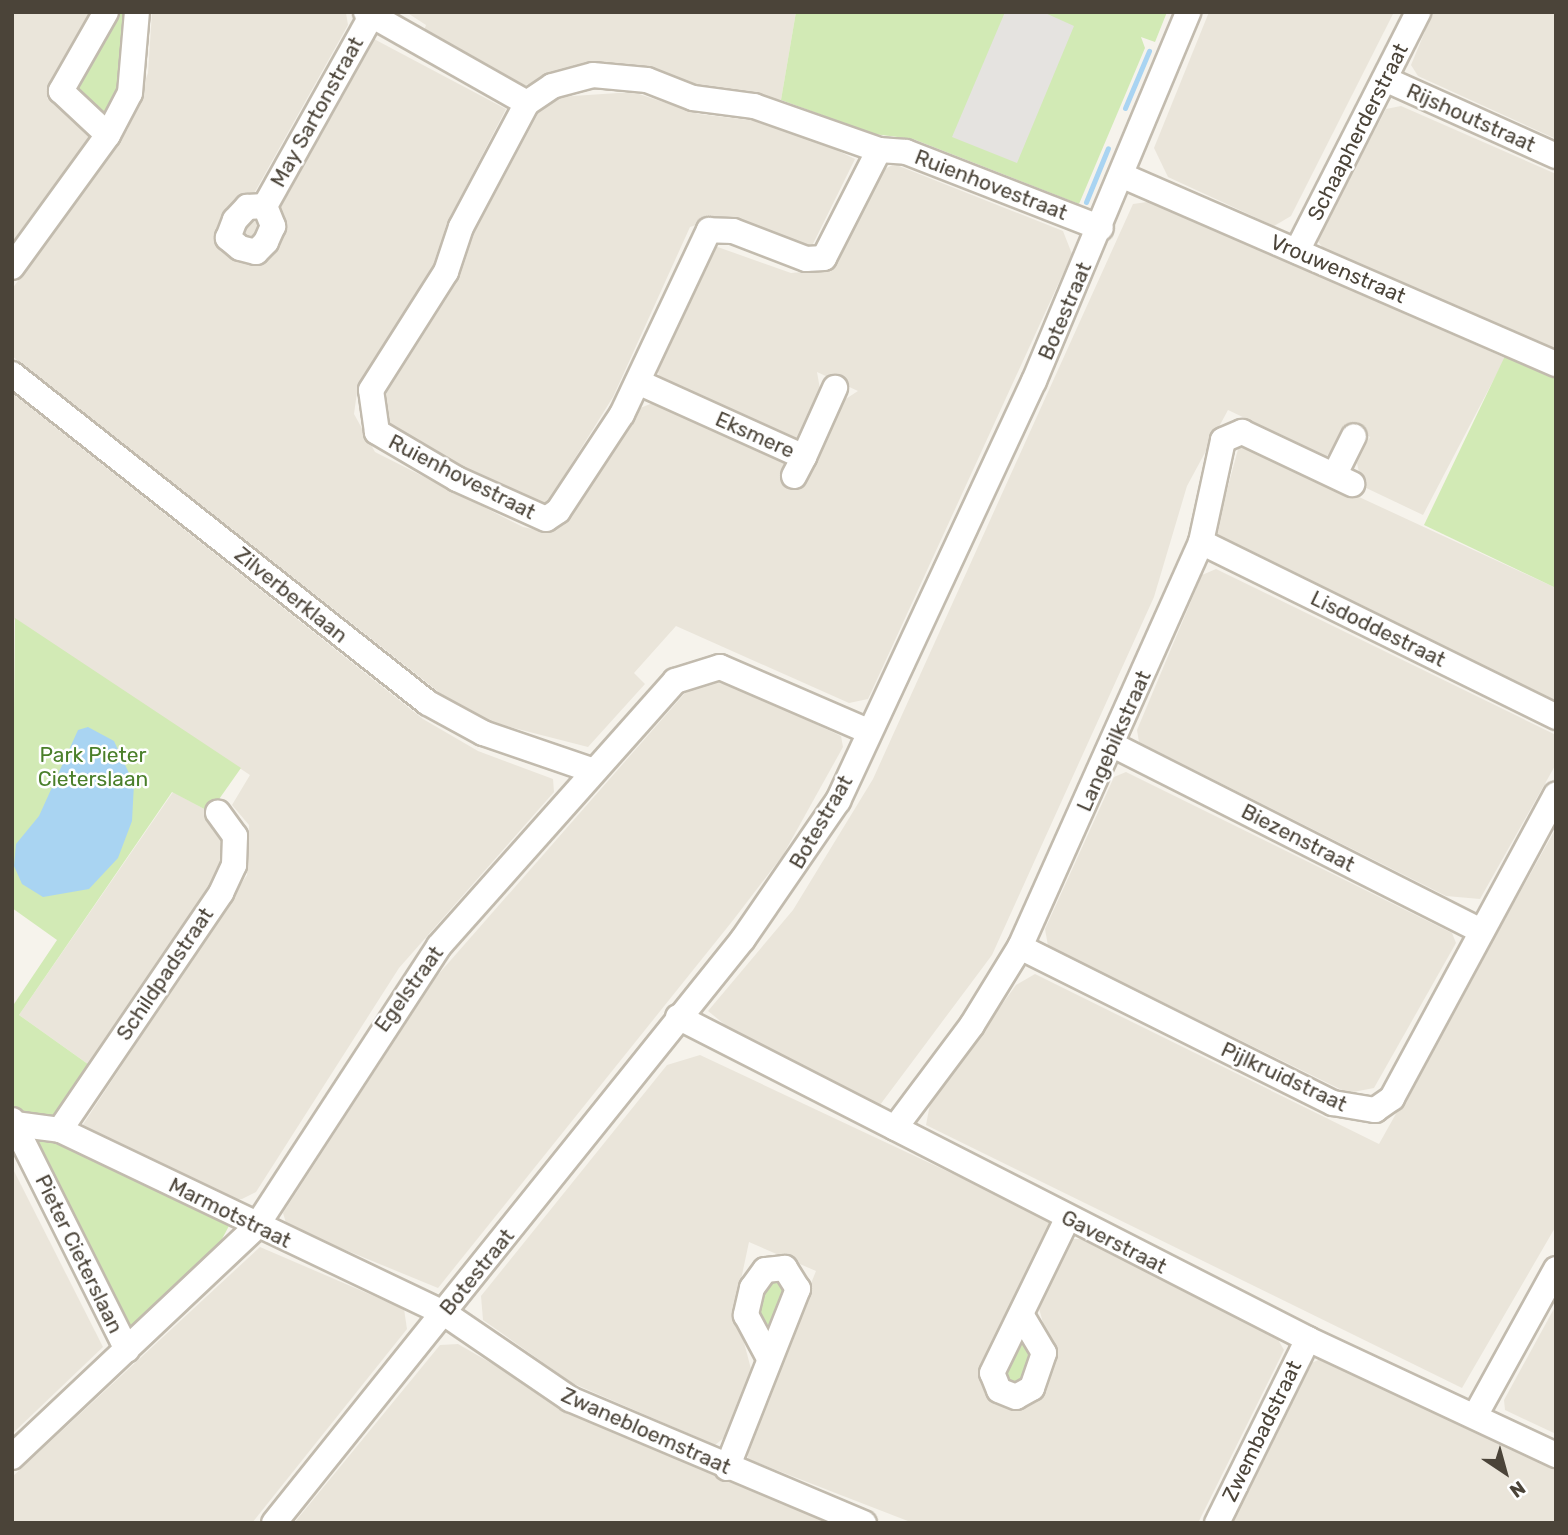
<!DOCTYPE html>
<style>
body{margin:0}
#map{position:relative;width:1568px;height:1535px;overflow:hidden;background:#f6f3ec;font-family:Rubik,sans-serif}
div>[style]{position:absolute}
[style*='--x']{left:calc(var(--x)*1px);top:calc(var(--y)*1px);width:calc(var(--w)*1px);rotate:calc(var(--a)*1deg)}
.residential>*{inset:0;background:#eae5da}
.green>*{inset:0;background:#d2eab5}
.parking>*{inset:0;background:#e5e3e0}
.water>*{inset:0;background:#a9d4f2}
.stream>*{height:5px;margin:-2.5px;padding:0 2.5px;transform-origin:2.5px;border-radius:2.5px;background:#a9d4f2}
.roads{filter:drop-shadow(2px 0 #c2bbae) drop-shadow(-2px 0 #c2bbae) drop-shadow(0 2px #c2bbae) drop-shadow(0 -2px #c2bbae)}
.minor>*{height:24px;margin:-12px;padding:0 12px;transform-origin:12px;border-radius:12px;background:#fff}
span{translate:-50% -50%;white-space:nowrap;text-align:center;line-height:1.15;-webkit-text-stroke:5px #fff;paint-order:stroke}
.street-label{font-size:21px;color:#4b4439}
.park-label{font-size:21px;color:#4a7f2a}
.frame{position:absolute;inset:0;border:14px solid #4b4439;pointer-events:none}
.north{position:absolute;left:1470px;top:1437px;width:70px;height:70px;-webkit-text-stroke:5px #fff;paint-order:stroke;rotate:144deg;font-size:19px;font-weight:700;line-height:28px;text-align:center;color:#4b4439}
.north::after{content:'';display:block;margin:auto;width:24px;height:32px;background:#4b4439;clip-path:polygon(50% 0,100% 100%,50% 72%,0 100%)}
</style>
<div id="map">
<div class="residential">
<div style="clip-path:polygon(12px 12px,94px 12px,47px 98px,90px 136px,12px 242px)"></div>
<div style="clip-path:polygon(152px 12px,346px 13px,348px 25px,252px 197px,276px 203px,363px 45px,374px 39px,506px 109px,446px 225px,436px 264px,357px 392px,354px 414px,375px 452px,523px 527px,541px 531px,566px 520px,640px 408px,658px 401px,786px 462px,789px 487px,800px 487px,841px 402px,858px 391px,817px 372px,821px 395px,797px 440px,659px 377px,657px 366px,712px 245px,791px 273px,826px 270px,840px 256px,878px 173px,894px 164px,1063px 231px,1072px 254px,868px 699px,849px 703px,676px 626px,634px 673px,645px 684px,588px 747px,486px 721px,440px 693px,12px 356px,12px 289px,128px 129px,148px 73px)"></div>
<div style="clip-path:polygon(406px 12px,796px 12px,781px 100px,570px 70px,517px 88px,422px 36px,426px 25px)"></div>
<div style="clip-path:polygon(1209px 12px,1394px 12px,1291px 216px,1274px 226px,1168px 177px,1154px 148px)"></div>
<div style="clip-path:polygon(1433px 12px,1556px 12px,1556px 139px,1418px 76px,1411px 65px)"></div>
<div style="clip-path:polygon(633px 92px,699px 114px,783px 124px,855px 159px,811px 248px,718px 218px,690px 227px,613px 397px,547px 503px,533px 506px,400px 437px,384px 414px,384px 397px,457px 282px,473px 235px,540px 110px,558px 97px)"></div>
<div style="clip-path:polygon(1401px 106px,1556px 174px,1556px 351px,1325px 251px,1317px 240px,1386px 109px)"></div>
<div style="clip-path:polygon(1154px 201px,1505px 358px,1423px 515px,1362px 486px,1357px 463px,1370px 437px,1349px 427px,1326px 457px,1228px 410px,1187px 486px,1154px 597px,992px 955px,877px 1109px,740px 1037px,708px 1011px,793px 910px,873px 779px,1133px 204px)"></div>
<div style="clip-path:polygon(12px 393px,423px 719px,478px 751px,553px 779px,554px 792px,399px 968px,256px 1192px,242px 1199px,231px 1200px,80px 1129px,247px 875px,249px 825px,232px 805px,250px 775px,15px 619px,12px 623px)"></div>
<div style="clip-path:polygon(1240px 442px,1556px 588px,1556px 701px,1215px 534px)"></div>
<div style="clip-path:polygon(1216px 569px,1556px 735px,1556px 764px,1480px 899px,1446px 896px,1139px 742px,1137px 730px,1202px 575px)"></div>
<div style="clip-path:polygon(709px 682px,729px 684px,841px 736px,843px 747px,783px 855px,734px 919px,438px 1288px,287px 1226px,283px 1213px,436px 977px,685px 693px)"></div>
<div style="clip-path:polygon(1126px 772px,1452px 933px,1456px 943px,1374px 1088px,1348px 1093px,1048px 946px,1045px 929px,1114px 777px)"></div>
<div style="clip-path:polygon(173px 792px,210px 812px,229px 842px,223px 867px,92px 1067px,19px 1015px)"></div>
<div style="clip-path:polygon(1556px 828px,1556px 1226px,1462px 1388px,926px 1125px,930px 1104px,1016px 985px,1035px 974px,1379px 1144px)"></div>
<div style="clip-path:polygon(700px 1055px,1053px 1221px,984px 1371px,1049px 1345px,1037px 1301px,1072px 1239px,1085px 1239px,1276px 1336px,1284px 1350px,1198px 1523px,913px 1523px,748px 1459px,746px 1444px,816px 1271px,749px 1242px,735px 1308px,751px 1369px,725px 1437px,715px 1445px,572px 1383px,483px 1320px,481px 1296px,667px 1065px)"></div>
<div style="clip-path:polygon(12px 1167px,103px 1347px,12px 1434px)"></div>
<div style="clip-path:polygon(260px 1247px,404px 1309px,407px 1329px,252px 1523px,12px 1523px,12px 1477px)"></div>
<div style="clip-path:polygon(1556px 1305px,1556px 1434px,1505px 1410px,1504px 1400px)"></div>
<div style="clip-path:polygon(458px 1344px,607px 1430px,838px 1523px,294px 1523px,440px 1345px)"></div>
<div style="clip-path:polygon(1323px 1358px,1556px 1467px,1556px 1523px,1228px 1523px,1302px 1367px)"></div>
</div>
<div class="green">
<div style="clip-path:polygon(111px 12px,128px 12px,128px 65px,110px 116px,98px 119px,71px 96px)"></div>
<div style="clip-path:polygon(796px 12px,1167px 12px,1155px 42px,1141px 37px,1145px 48px,1079px 204px,913px 139px,874px 134px,781px 100px)"></div>
<div style="clip-path:polygon(1505px 356px,1556px 379px,1556px 588px,1424px 525px)"></div>
<div style="clip-path:polygon(15px 618px,241px 768px,210px 812px,172px 792px,19px 1015px,92px 1067px,50px 1128px,230px 1224px,214px 1254px,131px 1328px,12px 1114px,12px 1007px,57px 940px,12px 908px)"></div>
<div style="clip-path:polygon(781px 1278px,785px 1289px,771px 1324px,758px 1326px,764px 1280px)"></div>
<div style="clip-path:polygon(1021px 1342px,1032px 1351px,1022px 1385px,1003px 1381px)"></div>
</div>
<div class="parking">
<div style="clip-path:polygon(1005px 12px,1043px 12px,1074px 26px,1017px 163px,952px 137px)"></div>
</div>
<div class="water">
<div style="clip-path:polygon(88px 727px,114px 741px,134px 784px,132px 821px,118px 858px,89px 889px,43px 897px,22px 884px,14px 866px,16px 844px,39px 816px,78px 730px)"></div>
</div>
<div class="stream">
<div style="--x:1125;--y:108;--w:62;--a:-67.2"></div>
<div style="--x:1086;--y:202;--w:58;--a:-67.8"></div>
</div>
<div class="roads">
<div class="minor">
<div style="--x:106;--y:12;--w:91;--a:119.7"></div>
<div style="--x:61;--y:91;--w:64;--a:43.1"></div>
<div style="--x:108;--y:135;--w:47;--a:-62.4"></div>
<div style="--x:130;--y:93;--w:81;--a:-85.1"></div>
<div style="--x:366;--y:12;--w:185;--a:29.5"></div>
<div style="--x:1387;--y:80;--w:185;--a:24.2"></div>
<div style="--x:879;--y:150;--w:121;--a:117"></div>
<div style="--x:824;--y:258;--w:18;--a:177"></div>
<div style="--x:806;--y:259;--w:78;--a:-159"></div>
<div style="--x:733;--y:231;--w:24;--a:-178"></div>
<div style="--x:709;--y:230;--w:204;--a:115.3"></div>
<div style="--x:622;--y:414;--w:116;--a:123.4"></div>
<div style="--x:558;--y:511;--w:14;--a:146"></div>
<div style="--x:546;--y:519;--w:98;--a:-155.8"></div>
<div style="--x:457;--y:479;--w:93;--a:-149.6"></div>
<div style="--x:377;--y:432;--w:42;--a:-98.1"></div>
<div style="--x:371;--y:390;--w:140;--a:-57.6"></div>
<div style="--x:446;--y:272;--w:47;--a:-71.6"></div>
<div style="--x:461;--y:227;--w:140;--a:-62"></div>
<div style="--x:527;--y:103;--w:30;--a:-34"></div>
<div style="--x:552;--y:86;--w:42;--a:-15"></div>
<div style="--x:593;--y:75;--w:54;--a:5.3"></div>
<div style="--x:647;--y:80;--w:49;--a:21.4"></div>
<div style="--x:693;--y:98;--w:62;--a:7.5"></div>
<div style="--x:754;--y:106;--w:133;--a:19.4"></div>
<div style="--x:879;--y:150;--w:27;--a:4"></div>
<div style="--x:906;--y:152;--w:209;--a:21.3"></div>
<div style="--x:1121;--y:175;--w:474;--a:23.5"></div>
<div style="--x:265;--y:206;--w:22;--a:68"></div>
<div style="--x:273;--y:226;--w:17;--a:114"></div>
<div style="--x:266;--y:242;--w:14;--a:135"></div>
<div style="--x:256;--y:252;--w:16;--a:-166"></div>
<div style="--x:240;--y:248;--w:16;--a:-140"></div>
<div style="--x:228;--y:238;--w:19;--a:-69"></div>
<div style="--x:235;--y:220;--w:18;--a:-47"></div>
<div style="--x:247;--y:207;--w:18;--a:-3"></div>
<div style="--x:265;--y:206;--w:215;--a:-60.8"></div>
<div style="--x:1297;--y:251;--w:268;--a:-63.1"></div>
<div style="--x:12;--y:267;--w:163;--a:-54"></div>
<div style="--x:12;--y:374;--w:530;--a:38.34"></div>
<div style="--x:428;--y:703;--w:63;--a:28.6"></div>
<div style="--x:483;--y:733;--w:117;--a:18.9"></div>
<div style="--x:638;--y:382;--w:182;--a:24.3"></div>
<div style="--x:804;--y:457;--w:76;--a:-65.8"></div>
<div style="--x:1335;--y:474;--w:42;--a:-63.4"></div>
<div style="--x:794;--y:476;--w:21;--a:-62"></div>
<div style="--x:1201;--y:542;--w:396;--a:26.2"></div>
<div style="--x:1113;--y:745;--w:413;--a:26.8"></div>
<div style="--x:1020;--y:947;--w:350;--a:26.5"></div>
<div style="--x:1333;--y:1103;--w:43;--a:9.5"></div>
<div style="--x:1375;--y:1110;--w:21;--a:-35"></div>
<div style="--x:1392;--y:1098;--w:345;--a:-61.6"></div>
<div style="--x:678;--y:1017;--w:708;--a:27.07"></div>
<div style="--x:1308;--y:1339;--w:274;--a:25.1"></div>
<div style="--x:12;--y:1120;--w:257;--a:63.4"></div>
<div style="--x:15;--y:1124;--w:45;--a:7.6"></div>
<div style="--x:60;--y:1130;--w:425;--a:25.5"></div>
<div style="--x:444;--y:1313;--w:153;--a:34.3"></div>
<div style="--x:570;--y:1399;--w:319;--a:22.9"></div>
<div style="--x:895;--y:1128;--w:129;--a:-53.2"></div>
<div style="--x:972;--y:1025;--w:92;--a:-58.4"></div>
<div style="--x:1020;--y:947;--w:444;--a:-65.9"></div>
<div style="--x:1201;--y:542;--w:104;--a:-77.8"></div>
<div style="--x:1223;--y:440;--w:21;--a:-23"></div>
<div style="--x:1242;--y:432;--w:122;--a:25.3"></div>
<div style="--x:60;--y:1130;--w:287;--a:-55.8"></div>
<div style="--x:221;--y:893;--w:31;--a:-65"></div>
<div style="--x:234;--y:865;--w:29;--a:-88"></div>
<div style="--x:235;--y:836;--w:29;--a:-126"></div>
<div style="--x:1022;--y:1316;--w:43;--a:59.3"></div>
<div style="--x:1044;--y:1353;--w:37;--a:109"></div>
<div style="--x:1032;--y:1388;--w:18;--a:151"></div>
<div style="--x:1016;--y:1397;--w:18;--a:-158"></div>
<div style="--x:999;--y:1390;--w:18;--a:-112"></div>
<div style="--x:992;--y:1373;--w:171;--a:-64"></div>
<div style="--x:1475;--y:1416;--w:168;--a:-61.1"></div>
<div style="--x:12;--y:1457;--w:335;--a:-43.3"></div>
<div style="--x:256;--y:1227;--w:335;--a:-56.9"></div>
<div style="--x:439;--y:946;--w:355;--a:-48.3"></div>
<div style="--x:675;--y:681;--w:47;--a:-17.3"></div>
<div style="--x:720;--y:667;--w:163;--a:23.4"></div>
<div style="--x:727;--y:1468;--w:193;--a:-68.4"></div>
<div style="--x:798;--y:1289;--w:25;--a:-122"></div>
<div style="--x:785;--y:1268;--w:20;--a:174"></div>
<div style="--x:765;--y:1270;--w:22;--a:126"></div>
<div style="--x:752;--y:1288;--w:28;--a:103"></div>
<div style="--x:746;--y:1315;--w:49;--a:61.9"></div>
<div style="--x:274;--y:1523;--w:749;--a:-51.23"></div>
<div style="--x:743;--y:939;--w:168;--a:-55.5"></div>
<div style="--x:838;--y:801;--w:463;--a:-65"></div>
<div style="--x:1034;--y:381;--w:400;--a:-67.3"></div>
<div style="--x:1217;--y:1523;--w:205;--a:-63.7"></div>
</div>
</div>
<div class="street-label">
<span style="left:317px;top:112px;rotate:-61deg">May Sartonstraat</span>
<span style="left:1471px;top:118px;rotate:24deg">Rijshoutstraat</span>
<span style="left:1358px;top:132px;rotate:-63deg">Schaapherderstraat</span>
<span style="left:991px;top:185px;rotate:21deg">Ruienhovestraat</span>
<span style="left:1338px;top:269px;rotate:23deg">Vrouwenstraat</span>
<span style="left:1065px;top:311px;rotate:-67deg">Botestraat</span>
<span style="left:755px;top:435px;rotate:24deg">Eksmere</span>
<span style="left:462px;top:477px;rotate:27deg">Ruienhovestraat</span>
<span style="left:291px;top:595px;rotate:39deg">Zilverberklaan</span>
<span style="left:1378px;top:629px;rotate:26deg">Lisdoddestraat</span>
<span style="left:1114px;top:741px;rotate:-66deg">Langebilkstraat</span>
<span style="left:821px;top:822px;rotate:-60deg">Botestraat</span>
<span style="left:1298px;top:838px;rotate:27deg">Biezenstraat</span>
<span style="left:165px;top:974px;rotate:-56deg">Schildpadstraat</span>
<span style="left:409px;top:989px;rotate:-54deg">Egelstraat</span>
<span style="left:1284px;top:1077px;rotate:25deg">Pijlkruidstraat</span>
<span style="left:230px;top:1213px;rotate:26deg">Marmotstraat</span>
<span style="left:1114px;top:1242px;rotate:27deg">Gaverstraat</span>
<span style="left:79px;top:1254px;rotate:64deg">Pieter Cieterslaan</span>
<span style="left:477px;top:1272px;rotate:-51deg">Botestraat</span>
<span style="left:646px;top:1431px;rotate:24deg">Zwanebloemstraat</span>
<span style="left:1262px;top:1431px;rotate:-64deg">Zwembadstraat</span>
</div>
<div class="park-label">
<span style="left:93px;top:767px">Park Pieter<br>Cieterslaan</span>
</div>
<div class="frame"></div>
<div class="north">N</div>
</div>
